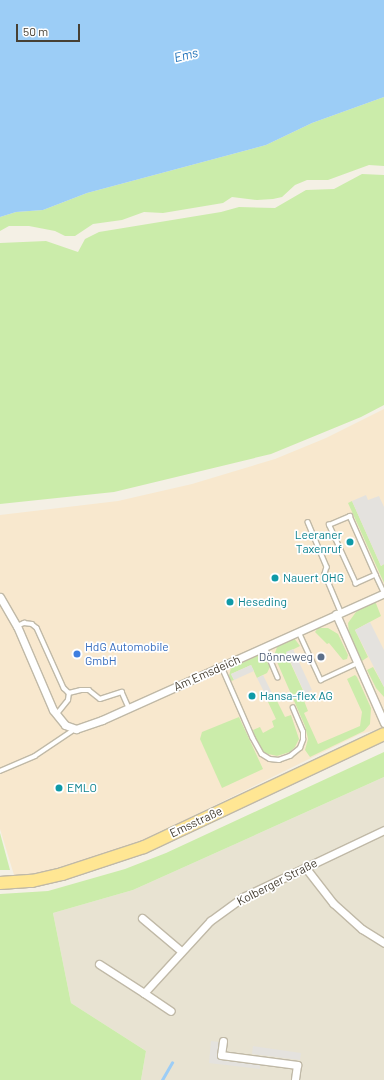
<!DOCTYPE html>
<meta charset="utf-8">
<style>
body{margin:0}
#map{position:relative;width:384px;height:1080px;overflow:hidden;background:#f4f0e5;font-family:Barlow,sans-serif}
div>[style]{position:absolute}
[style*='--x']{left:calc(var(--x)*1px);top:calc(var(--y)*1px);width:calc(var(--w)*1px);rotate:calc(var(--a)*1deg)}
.residential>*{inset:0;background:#e8e3d2}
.commercial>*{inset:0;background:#f8e8ce}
.green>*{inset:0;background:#cbecaa}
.parking>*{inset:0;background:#e4e2de}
.water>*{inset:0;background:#9ccdf6}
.stream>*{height:2.5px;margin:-1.25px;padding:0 1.25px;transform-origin:1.25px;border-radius:1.25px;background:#9ccdf6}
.roads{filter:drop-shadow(1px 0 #c0b9a7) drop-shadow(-1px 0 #c0b9a7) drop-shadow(0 1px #c0b9a7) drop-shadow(0 -1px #c0b9a7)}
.service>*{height:3.5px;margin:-1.75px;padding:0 1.75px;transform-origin:1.75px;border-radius:1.75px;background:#fff}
.minor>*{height:7px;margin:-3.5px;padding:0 3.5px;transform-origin:3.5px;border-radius:3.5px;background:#fff}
.primary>*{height:12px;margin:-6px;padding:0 6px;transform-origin:6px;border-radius:6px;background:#ffe693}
.dots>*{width:11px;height:11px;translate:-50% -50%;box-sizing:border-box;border:2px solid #fff;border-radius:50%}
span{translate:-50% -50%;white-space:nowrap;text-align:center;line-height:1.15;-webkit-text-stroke:3.5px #fff;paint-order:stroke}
.culture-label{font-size:12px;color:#0d838f}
.right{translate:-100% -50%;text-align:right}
.left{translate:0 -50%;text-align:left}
.shop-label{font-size:12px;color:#366cbe}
.service-label{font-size:12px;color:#4e5e75}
.street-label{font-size:12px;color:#474034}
.water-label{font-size:13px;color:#2474bb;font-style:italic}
.scale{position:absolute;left:16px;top:24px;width:64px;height:18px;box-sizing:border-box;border:2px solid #474034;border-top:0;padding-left:5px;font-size:12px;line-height:14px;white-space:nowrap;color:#474034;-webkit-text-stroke:3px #fff;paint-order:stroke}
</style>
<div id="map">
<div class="residential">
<div style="clip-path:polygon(384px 777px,384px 1080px,141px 1080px,146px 1051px,71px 1003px,53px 913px,133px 890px)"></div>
</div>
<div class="commercial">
<div style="clip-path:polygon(384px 409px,384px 728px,360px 734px,142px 841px,38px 874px,14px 875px,0 829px,0 515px,118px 501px,192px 484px,275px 459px,326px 438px)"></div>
</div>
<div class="green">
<div style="clip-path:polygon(384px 97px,384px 166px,369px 165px,328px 180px,307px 180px,295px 185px,282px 197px,273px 199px,257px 200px,232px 197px,223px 203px,163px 213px,144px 212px,122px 220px,93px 224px,75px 236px,65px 236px,55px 231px,29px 226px,9px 226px,0 231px,0 217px,16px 212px,43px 210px,87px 193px,266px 145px,312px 123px)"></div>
<div style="clip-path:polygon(362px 174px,384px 175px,384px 405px,361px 417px,271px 454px,114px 492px,0 504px,0 243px,46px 241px,78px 252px,85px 239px,99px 232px,221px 212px,239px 207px,275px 208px,306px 190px,334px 189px)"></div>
<div style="clip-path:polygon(352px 501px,381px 566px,384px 564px,384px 583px,348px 503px)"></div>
<div style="clip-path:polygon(375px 601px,381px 616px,355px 630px,368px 657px,362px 661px,349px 633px,348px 623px,356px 612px)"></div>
<div style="clip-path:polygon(318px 628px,328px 628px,338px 634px,348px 655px,347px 659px,343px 660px,329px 643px,327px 644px,315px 632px)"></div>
<div style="clip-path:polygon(294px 638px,300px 646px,286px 653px,306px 697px,303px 698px,308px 711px,304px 713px,318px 744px,360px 726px,362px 712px,347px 679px,355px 675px,357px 677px,371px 708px,370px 724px,364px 731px,310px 757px,305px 750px,308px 739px,305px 726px,274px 655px,278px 645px)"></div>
<div style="clip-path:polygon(257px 656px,262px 656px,266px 660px,270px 667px,267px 673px,257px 678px,251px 665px,231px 674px,234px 680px,231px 681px,229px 676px,231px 668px)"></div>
<div style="clip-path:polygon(373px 667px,384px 687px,384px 697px,376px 688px,367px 670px)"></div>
<div style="clip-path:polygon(276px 699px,285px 717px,291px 715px,299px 739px,295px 747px,290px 752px,277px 756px,264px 753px,255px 738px,253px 730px,260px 727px,263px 733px,274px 727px,272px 721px,276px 719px,268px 702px)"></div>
<div style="clip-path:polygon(239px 717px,263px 769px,222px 788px,200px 739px,202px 732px)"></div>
<div style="clip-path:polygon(384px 752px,384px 777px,133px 890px,53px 913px,71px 1003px,146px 1051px,141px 1080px,0 1080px,0 894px,48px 891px,125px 869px,166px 853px)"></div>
<div style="clip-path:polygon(0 833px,10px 870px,0 870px)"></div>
</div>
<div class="parking">
<div style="clip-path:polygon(366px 495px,368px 500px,379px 496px,384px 507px,384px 564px,381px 566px,352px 501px)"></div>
<div style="clip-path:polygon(370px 622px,384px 650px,384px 687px,355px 630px)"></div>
<div style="clip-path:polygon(293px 649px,312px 690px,305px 694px,286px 652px)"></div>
<div style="clip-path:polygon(251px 665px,254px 671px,234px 680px,231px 674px)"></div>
<div style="clip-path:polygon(263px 675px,275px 699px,269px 702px,257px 678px)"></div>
<div style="clip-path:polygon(211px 1041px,219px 1042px,218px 1058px,260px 1063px,260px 1069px,209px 1063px)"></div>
<div style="clip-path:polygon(253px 1046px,301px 1053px,300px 1060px,252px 1054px)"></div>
</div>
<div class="water">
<div style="clip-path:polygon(0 0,384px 0,384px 97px,312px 123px,266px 145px,87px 193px,43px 210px,16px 212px,0 217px)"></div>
</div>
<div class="stream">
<div style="--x:162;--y:1080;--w:20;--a:-60"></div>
</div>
<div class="roads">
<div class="service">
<div style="--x:308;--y:522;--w:49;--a:67.1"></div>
<div style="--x:327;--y:567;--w:7;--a:106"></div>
<div style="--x:325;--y:574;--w:41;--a:67.2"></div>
<div style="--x:376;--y:575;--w:22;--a:156"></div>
<div style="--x:356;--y:584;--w:65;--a:-114.6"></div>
<div style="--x:329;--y:525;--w:23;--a:-23"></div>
<div style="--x:350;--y:516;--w:64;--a:66.2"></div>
<div style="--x:376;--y:575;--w:19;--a:65"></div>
<div style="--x:17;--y:626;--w:8;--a:-23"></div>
<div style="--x:24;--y:623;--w:8;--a:7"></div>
<div style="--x:32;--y:624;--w:6;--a:39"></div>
<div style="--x:37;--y:628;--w:66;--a:65.8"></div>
<div style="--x:64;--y:688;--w:7;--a:45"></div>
<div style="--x:69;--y:693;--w:12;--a:-14"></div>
<div style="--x:81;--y:690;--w:8;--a:0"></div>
<div style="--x:89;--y:690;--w:14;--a:39"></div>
<div style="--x:100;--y:699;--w:23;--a:-18"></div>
<div style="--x:122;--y:692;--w:17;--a:66"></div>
<div style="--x:299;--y:632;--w:53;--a:65.4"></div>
<div style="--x:321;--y:680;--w:41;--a:-24.7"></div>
<div style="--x:265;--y:647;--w:33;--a:67"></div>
<div style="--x:222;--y:667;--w:77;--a:66.4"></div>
<div style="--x:253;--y:738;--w:18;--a:61"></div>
<div style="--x:262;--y:754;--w:9;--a:32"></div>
<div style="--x:270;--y:759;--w:9;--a:6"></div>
<div style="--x:279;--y:760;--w:12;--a:-20"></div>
<div style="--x:290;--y:756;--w:13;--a:-39"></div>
<div style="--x:300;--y:748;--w:9;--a:-69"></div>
<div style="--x:303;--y:740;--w:8;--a:-90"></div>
<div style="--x:303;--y:732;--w:26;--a:-113"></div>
<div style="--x:56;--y:715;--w:19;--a:-51"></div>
<div style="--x:68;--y:700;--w:7;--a:-82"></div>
<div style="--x:0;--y:771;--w:38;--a:-23"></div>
<div style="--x:35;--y:756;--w:48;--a:-34"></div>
</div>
<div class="minor">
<div style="--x:0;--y:597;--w:34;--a:60"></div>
<div style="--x:17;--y:626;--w:91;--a:66.8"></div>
<div style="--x:53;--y:710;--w:19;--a:51"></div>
<div style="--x:65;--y:725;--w:12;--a:20"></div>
<div style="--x:76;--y:729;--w:28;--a:-19"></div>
<div style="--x:102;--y:720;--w:309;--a:-24.2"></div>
<div style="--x:336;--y:614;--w:119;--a:66.2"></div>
<div style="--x:305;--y:867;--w:46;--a:52.1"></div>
<div style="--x:333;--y:903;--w:39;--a:42"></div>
<div style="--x:362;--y:929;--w:26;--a:32"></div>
<div style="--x:142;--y:918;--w:51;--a:40.2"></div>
<div style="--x:99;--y:964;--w:54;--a:32.8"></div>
<div style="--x:144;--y:993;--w:98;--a:-47.5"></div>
<div style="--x:210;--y:921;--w:41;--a:-36"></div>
<div style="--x:243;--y:897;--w:156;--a:-25.4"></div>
<div style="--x:144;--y:993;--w:32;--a:34"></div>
<div style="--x:223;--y:1041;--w:14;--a:98"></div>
<div style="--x:221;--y:1055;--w:77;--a:7.5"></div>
<div style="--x:297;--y:1065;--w:15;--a:98"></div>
</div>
<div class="primary">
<div style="--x:0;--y:883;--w:32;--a:-4"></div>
<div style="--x:32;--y:881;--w:31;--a:-13"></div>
<div style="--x:62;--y:874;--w:86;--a:-18.2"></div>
<div style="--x:144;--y:847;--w:265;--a:-25.2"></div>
</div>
</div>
<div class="dots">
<div style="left:350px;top:542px;background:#0f9aa8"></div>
<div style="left:275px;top:578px;background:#0f9aa8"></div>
<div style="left:230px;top:602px;background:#0f9aa8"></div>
<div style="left:77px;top:654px;background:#3f7fe0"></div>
<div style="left:321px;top:657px;background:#5c6f8a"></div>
<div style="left:252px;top:696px;background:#0f9aa8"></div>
<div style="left:59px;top:788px;background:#0f9aa8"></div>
</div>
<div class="culture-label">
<span class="right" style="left:342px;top:542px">Leeraner<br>Taxenruf</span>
<span class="left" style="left:283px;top:578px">Nauert OHG</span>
<span class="left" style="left:238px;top:602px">Heseding</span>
<span class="left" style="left:260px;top:696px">Hansa-flex AG</span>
<span class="left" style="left:67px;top:788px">EMLO</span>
</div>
<div class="shop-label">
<span class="left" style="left:85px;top:654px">HdG Automobile<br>GmbH</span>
</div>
<div class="service-label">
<span class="right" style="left:313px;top:657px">Dönneweg</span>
</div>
<div class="street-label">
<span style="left:207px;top:673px;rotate:-24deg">Am Emsdeich</span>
<span style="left:196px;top:822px;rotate:-25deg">Emsstraße</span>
<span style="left:277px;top:882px;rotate:-27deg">Kolberger Straße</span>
</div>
<div class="water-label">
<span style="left:186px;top:55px;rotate:-13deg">Ems</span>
</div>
<div class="scale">50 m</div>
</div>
